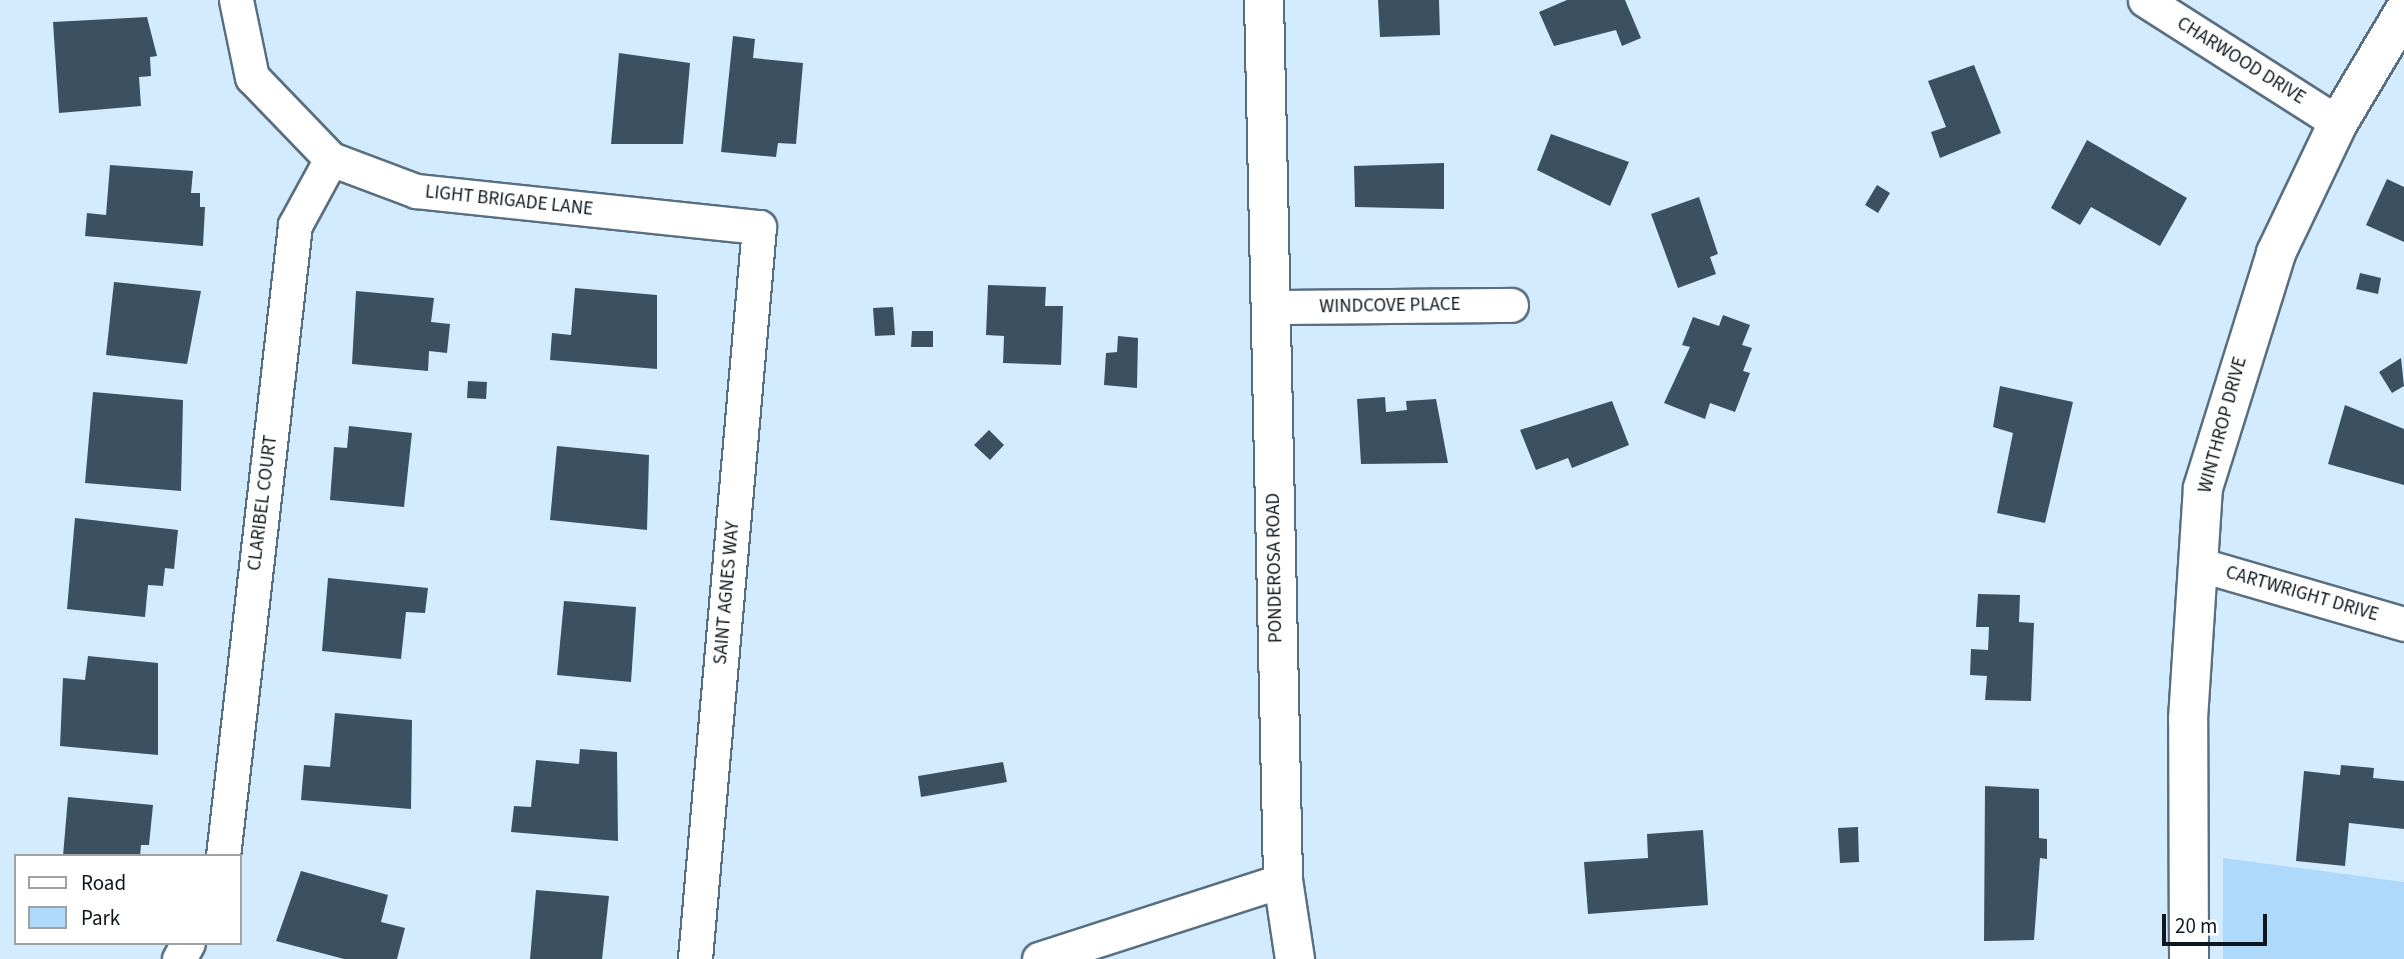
<!DOCTYPE html>
<style>
body{margin:0}
#map{position:relative;width:2404px;height:959px;overflow:hidden;background:#d3ebfe;font-family:"Source Sans 3",sans-serif}
div>[style]{position:absolute}
[style*='--x']{left:calc(var(--x)*1px);top:calc(var(--y)*1px);width:calc(var(--w)*1px);rotate:calc(var(--a)*1deg)}
.green>*{inset:0;background:#aed9fb}
.building>*{inset:0;background:#3b5060}
.roads{filter:drop-shadow(2px 0 #596f80) drop-shadow(-2px 0 #596f80) drop-shadow(0 2px #596f80) drop-shadow(0 -2px #596f80)}
.minor>*{height:33px;margin:-16.5px;padding:0 16.5px;transform-origin:16.5px;border-radius:16.5px;background:#fff}
.tertiary>*{height:38px;margin:-19px;padding:0 19px;transform-origin:19px;border-radius:19px;background:#fff}
span{translate:-50% -50%;white-space:nowrap;text-align:center;line-height:1.15;-webkit-text-stroke:7px #fff;paint-order:stroke}
.street-label{font-size:19px;color:#0e171d}
.legend{position:absolute;left:14px;top:854px;width:228px;height:91px;box-sizing:border-box;background:#fff;border:2px solid #9fa2a5;margin:0;padding:9px 12px;list-style:none;font-size:21px;color:#0e171d}
.legend li{display:flex;align-items:center;gap:14px;height:35px}
.legend b{width:35px;border:2px solid #9fa2a5}
.scale{position:absolute;left:2162px;top:914px;width:105px;height:32px;box-sizing:border-box;border:4px solid #0e171d;border-top:0;padding-left:9px;font-size:21px;line-height:24px;white-space:nowrap;color:#0e171d;-webkit-text-stroke:5px #fff;paint-order:stroke}
</style>
<div id="map">
<div class="green">
<div style="clip-path:polygon(2223px 858px,2404px 882px,2404px 959px,2223px 959px)"></div>
</div>
<div class="building">
<div style="clip-path:polygon(1378px 0,1439px 0,1440px 35px,1380px 37px)"></div>
<div style="clip-path:polygon(1567px 0,1625px 0,1641px 38px,1622px 46px,1616px 30px,1554px 46px,1539px 12px)"></div>
<div style="clip-path:polygon(147px 17px,157px 56px,150px 57px,151px 76px,139px 77px,141px 106px,59px 113px,53px 22px)"></div>
<div style="clip-path:polygon(733px 36px,755px 39px,753px 58px,803px 63px,796px 144px,778px 143px,776px 157px,721px 152px)"></div>
<div style="clip-path:polygon(619px 53px,690px 63px,683px 144px,611px 144px)"></div>
<div style="clip-path:polygon(1974px 65px,2001px 133px,1940px 158px,1931px 132px,1946px 127px,1928px 81px)"></div>
<div style="clip-path:polygon(1551px 134px,1629px 162px,1610px 206px,1537px 170px)"></div>
<div style="clip-path:polygon(2087px 140px,2187px 198px,2160px 246px,2091px 207px,2080px 225px,2051px 208px)"></div>
<div style="clip-path:polygon(1444px 163px,1444px 209px,1355px 207px,1354px 166px)"></div>
<div style="clip-path:polygon(110px 165px,193px 171px,191px 193px,200px 193px,200px 207px,205px 207px,203px 246px,85px 236px,87px 213px,106px 215px)"></div>
<div style="clip-path:polygon(2387px 179px,2404px 187px,2404px 242px,2366px 225px)"></div>
<div style="clip-path:polygon(1877px 185px,1890px 193px,1878px 213px,1865px 205px)"></div>
<div style="clip-path:polygon(1699px 197px,1718px 254px,1710px 257px,1716px 274px,1678px 288px,1651px 214px)"></div>
<div style="clip-path:polygon(2360px 273px,2381px 278px,2378px 294px,2356px 289px)"></div>
<div style="clip-path:polygon(114px 282px,201px 291px,187px 364px,106px 355px)"></div>
<div style="clip-path:polygon(988px 285px,1046px 287px,1045px 306px,1063px 306px,1061px 365px,1003px 363px,1004px 336px,986px 335px)"></div>
<div style="clip-path:polygon(575px 288px,657px 295px,657px 369px,550px 360px,552px 333px,571px 335px)"></div>
<div style="clip-path:polygon(356px 291px,434px 298px,431px 322px,450px 324px,447px 353px,429px 351px,428px 371px,352px 364px)"></div>
<div style="clip-path:polygon(893px 307px,895px 335px,875px 336px,873px 308px)"></div>
<div style="clip-path:polygon(1723px 315px,1750px 325px,1742px 345px,1752px 348px,1743px 371px,1750px 373px,1735px 412px,1710px 403px,1705px 419px,1664px 403px,1690px 347px,1682px 345px,1693px 317px,1719px 326px)"></div>
<div style="clip-path:polygon(912px 331px,933px 331px,933px 347px,911px 347px)"></div>
<div style="clip-path:polygon(1118px 336px,1138px 338px,1137px 388px,1104px 385px,1106px 353px,1117px 352px)"></div>
<div style="clip-path:polygon(2401px 358px,2404px 386px,2392px 393px,2379px 372px)"></div>
<div style="clip-path:polygon(468px 381px,487px 382px,486px 399px,467px 398px)"></div>
<div style="clip-path:polygon(2000px 386px,2073px 402px,2045px 523px,1997px 513px,2013px 433px,1993px 427px)"></div>
<div style="clip-path:polygon(93px 392px,183px 400px,181px 491px,85px 483px)"></div>
<div style="clip-path:polygon(1385px 397px,1386px 412px,1407px 410px,1406px 401px,1436px 399px,1448px 463px,1361px 464px,1357px 399px)"></div>
<div style="clip-path:polygon(1612px 401px,1629px 445px,1572px 468px,1568px 458px,1536px 470px,1520px 430px)"></div>
<div style="clip-path:polygon(2345px 405px,2404px 429px,2404px 485px,2328px 464px)"></div>
<div style="clip-path:polygon(349px 426px,412px 433px,404px 507px,330px 500px,334px 447px,347px 448px)"></div>
<div style="clip-path:polygon(989px 430px,1004px 445px,990px 460px,974px 445px)"></div>
<div style="clip-path:polygon(557px 446px,649px 455px,647px 530px,550px 520px)"></div>
<div style="clip-path:polygon(75px 518px,178px 530px,174px 569px,165px 568px,163px 586px,148px 585px,145px 617px,67px 609px)"></div>
<div style="clip-path:polygon(328px 578px,428px 588px,425px 613px,406px 612px,401px 659px,322px 651px)"></div>
<div style="clip-path:polygon(1978px 594px,2020px 595px,2019px 622px,2034px 623px,2031px 701px,1985px 700px,1987px 676px,1970px 675px,1971px 649px,1988px 650px,1989px 627px,1976px 627px)"></div>
<div style="clip-path:polygon(564px 601px,636px 607px,631px 682px,557px 675px)"></div>
<div style="clip-path:polygon(88px 656px,158px 663px,158px 755px,60px 746px,63px 678px,85px 680px)"></div>
<div style="clip-path:polygon(335px 713px,412px 720px,411px 809px,301px 800px,304px 765px,330px 767px)"></div>
<div style="clip-path:polygon(580px 749px,617px 752px,618px 841px,511px 832px,514px 806px,531px 807px,536px 760px,579px 764px)"></div>
<div style="clip-path:polygon(1003px 762px,1007px 782px,921px 797px,918px 776px)"></div>
<div style="clip-path:polygon(2341px 765px,2374px 768px,2373px 778px,2404px 781px,2404px 829px,2349px 823px,2345px 866px,2296px 861px,2304px 771px,2340px 775px)"></div>
<div style="clip-path:polygon(1985px 786px,2039px 789px,2039px 838px,2047px 839px,2047px 859px,2040px 858px,2034px 940px,1984px 941px)"></div>
<div style="clip-path:polygon(68px 797px,153px 805px,149px 845px,141px 845px,140px 856px,63px 856px)"></div>
<div style="clip-path:polygon(1858px 827px,1859px 862px,1840px 863px,1838px 828px)"></div>
<div style="clip-path:polygon(1703px 830px,1708px 905px,1588px 914px,1584px 862px,1648px 858px,1647px 834px)"></div>
<div style="clip-path:polygon(301px 871px,388px 895px,381px 922px,405px 928px,397px 959px,344px 959px,276px 941px)"></div>
<div style="clip-path:polygon(536px 890px,609px 896px,602px 959px,530px 959px)"></div>
</div>
<div class="roads">
<div class="minor">
<div style="--x:236;--y:0;--w:79;--a:78.3"></div>
<div style="--x:252;--y:77;--w:114;--a:46.1"></div>
<div style="--x:331;--y:159;--w:91;--a:20.6"></div>
<div style="--x:416;--y:191;--w:345;--a:6"></div>
<div style="--x:759;--y:227;--w:735;--a:95"></div>
<div style="--x:2145;--y:0;--w:229;--a:32.5"></div>
<div style="--x:1270;--y:307;--w:241;--a:-0.5"></div>
<div style="--x:2201;--y:565;--w:211;--a:16.2"></div>
<div style="--x:223;--y:856;--w:635;--a:-83.49"></div>
<div style="--x:295;--y:225;--w:75;--a:-61.4"></div>
<div style="--x:179;--y:959;--w:18;--a:-61"></div>
<div style="--x:1039;--y:959;--w:256;--a:-17.9"></div>
</div>
<div class="tertiary">
<div style="--x:1264;--y:0;--w:880;--a:88.76"></div>
<div style="--x:1283;--y:880;--w:80;--a:81.4"></div>
<div style="--x:2189;--y:959;--w:240;--a:-90.2"></div>
<div style="--x:2188;--y:719;--w:231;--a:-86.3"></div>
<div style="--x:2203;--y:488;--w:246;--a:-72.7"></div>
<div style="--x:2276;--y:253;--w:144;--a:-64.5"></div>
<div style="--x:2338;--y:123;--w:129;--a:-59.3"></div>
</div>
</div>
<div class="street-label">
<span style="left:2241px;top:61px;rotate:32deg">CHARWOOD DRIVE</span>
<span style="left:509px;top:201px;rotate:6deg">LIGHT BRIGADE LANE</span>
<span style="left:1390px;top:306px;rotate:-1deg">WINDCOVE PLACE</span>
<span style="left:2223px;top:425px;rotate:-75deg">WINTHROP DRIVE</span>
<span style="left:263px;top:503px;rotate:-83deg">CLARIBEL COURT</span>
<span style="left:1275px;top:568px;rotate:-91deg">PONDEROSA ROAD</span>
<span style="left:727px;top:593px;rotate:-85deg">SAINT AGNES WAY</span>
<span style="left:2302px;top:594px;rotate:16deg">CARTWRIGHT DRIVE</span>
</div>
<ul class="legend">
<li><b style="height:9px;background:#fff"></b>Road</li>
<li><b style="height:19px;background:#aed9fb"></b>Park</li>
</ul>
<div class="scale">20 m</div>
</div>
